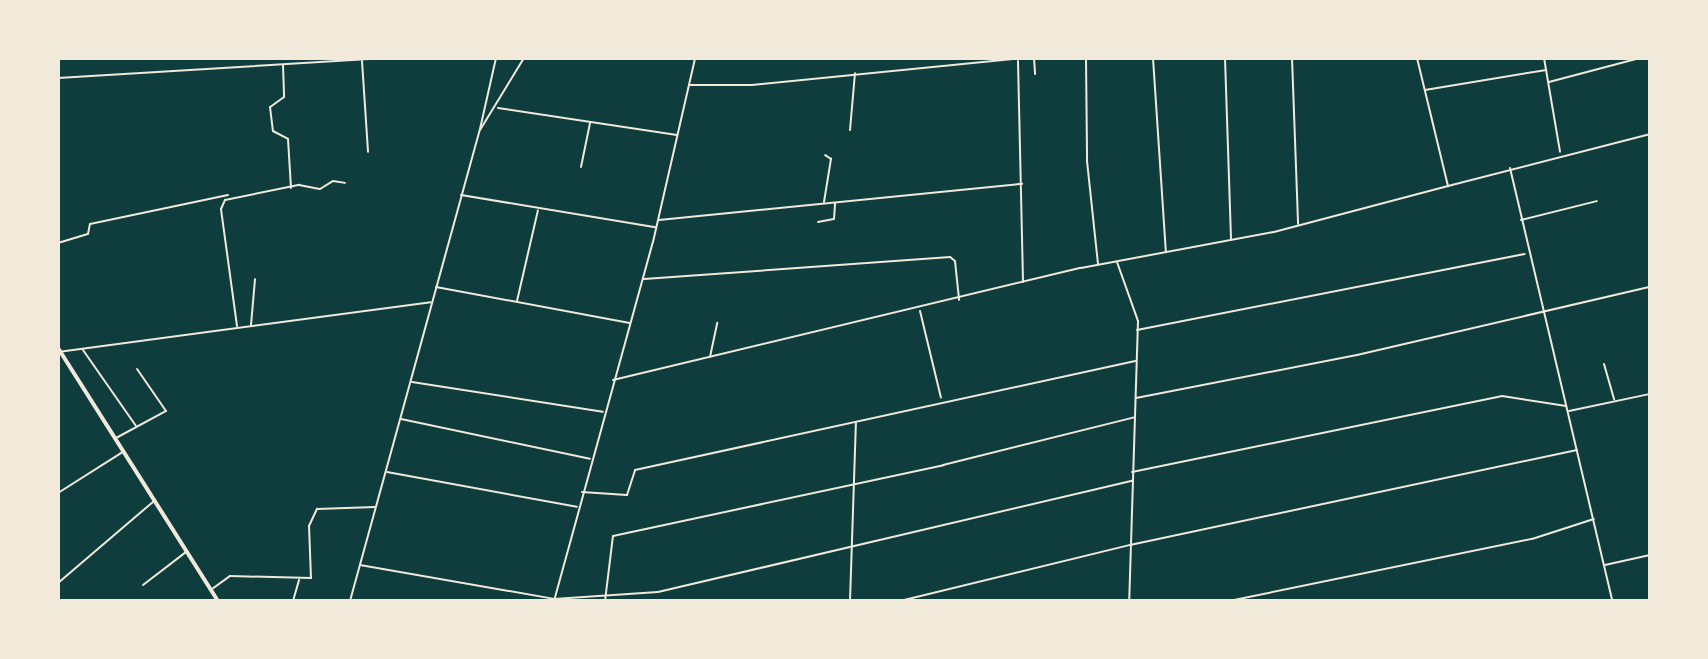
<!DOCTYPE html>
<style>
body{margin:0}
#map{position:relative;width:1708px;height:659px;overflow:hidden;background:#0f3d3e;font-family:Arial,sans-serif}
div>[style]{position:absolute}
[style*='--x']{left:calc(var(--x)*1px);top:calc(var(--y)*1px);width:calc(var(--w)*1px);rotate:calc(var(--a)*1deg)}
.minor>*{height:2px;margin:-1px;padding:0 1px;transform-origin:1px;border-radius:1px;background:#f1e9da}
.trunk>*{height:4px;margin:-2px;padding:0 2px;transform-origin:2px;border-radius:2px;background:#f1e9da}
span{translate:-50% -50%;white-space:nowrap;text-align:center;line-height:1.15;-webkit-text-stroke:7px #f1e9da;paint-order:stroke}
.frame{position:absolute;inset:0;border:60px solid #f1e9da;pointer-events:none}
</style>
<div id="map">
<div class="minor">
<div style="--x:1034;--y:58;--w:16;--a:86"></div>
<div style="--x:1086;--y:58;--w:103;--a:89.4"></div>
<div style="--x:1087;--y:161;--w:104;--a:83.9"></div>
<div style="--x:1153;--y:58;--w:194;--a:86.2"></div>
<div style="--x:1225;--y:58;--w:182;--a:88.1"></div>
<div style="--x:1292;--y:58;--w:166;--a:87.9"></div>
<div style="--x:1417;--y:58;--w:132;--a:76.4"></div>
<div style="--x:1448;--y:186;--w:209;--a:-14.4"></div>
<div style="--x:1544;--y:58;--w:95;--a:80.3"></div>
<div style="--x:362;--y:61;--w:91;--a:86.2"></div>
<div style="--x:1018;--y:61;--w:221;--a:88.7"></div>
<div style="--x:283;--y:65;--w:32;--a:88"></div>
<div style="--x:284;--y:97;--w:17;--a:144"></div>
<div style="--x:270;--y:107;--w:24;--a:83"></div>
<div style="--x:273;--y:131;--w:17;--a:28"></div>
<div style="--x:288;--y:139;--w:49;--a:86.5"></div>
<div style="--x:58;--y:78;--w:324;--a:-3.5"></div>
<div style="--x:1549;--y:82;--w:94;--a:-14.8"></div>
<div style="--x:690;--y:85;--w:62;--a:0"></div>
<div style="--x:752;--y:85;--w:272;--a:-5.7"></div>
<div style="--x:1425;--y:90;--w:123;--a:-9.4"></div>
<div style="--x:498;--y:108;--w:181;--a:8.6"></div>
<div style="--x:480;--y:129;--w:73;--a:-77.3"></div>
<div style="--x:850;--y:130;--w:57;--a:-85"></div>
<div style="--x:581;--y:167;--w:45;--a:-78.4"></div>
<div style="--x:1510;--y:168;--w:445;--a:76.7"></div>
<div style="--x:461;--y:195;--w:197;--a:9.4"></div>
<div style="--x:824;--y:202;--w:44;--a:-80.8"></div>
<div style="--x:831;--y:159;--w:7;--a:-146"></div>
<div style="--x:659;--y:220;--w:365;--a:-5.7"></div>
<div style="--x:1521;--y:220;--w:78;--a:-14"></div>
<div style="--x:818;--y:222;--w:16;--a:-11"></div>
<div style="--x:834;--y:219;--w:16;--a:-86"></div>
<div style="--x:58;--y:243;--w:31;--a:-17"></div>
<div style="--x:88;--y:234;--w:10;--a:-79"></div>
<div style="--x:90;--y:224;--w:141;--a:-11.9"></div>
<div style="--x:1117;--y:262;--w:63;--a:70.4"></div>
<div style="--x:1138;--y:321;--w:280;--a:91.8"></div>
<div style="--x:644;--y:279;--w:307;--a:-4.1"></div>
<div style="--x:950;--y:257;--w:6;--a:39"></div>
<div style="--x:955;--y:261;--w:39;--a:84"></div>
<div style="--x:436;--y:287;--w:197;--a:10.5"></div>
<div style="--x:517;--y:301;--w:93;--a:-77"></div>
<div style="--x:920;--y:311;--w:89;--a:76.4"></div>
<div style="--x:251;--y:325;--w:46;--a:-85"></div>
<div style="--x:237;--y:326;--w:118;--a:-97.8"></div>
<div style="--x:221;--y:209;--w:10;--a:-66"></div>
<div style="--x:225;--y:200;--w:76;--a:-11.5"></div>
<div style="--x:299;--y:185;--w:21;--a:11"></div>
<div style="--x:320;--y:189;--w:15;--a:-32"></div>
<div style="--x:333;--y:181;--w:12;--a:9"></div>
<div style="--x:1137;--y:330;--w:395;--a:-11.1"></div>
<div style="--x:83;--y:350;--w:93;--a:55.1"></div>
<div style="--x:58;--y:352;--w:376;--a:-7.6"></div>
<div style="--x:710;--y:357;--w:35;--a:-78"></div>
<div style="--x:1604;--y:364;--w:37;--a:74"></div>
<div style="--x:613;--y:380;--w:481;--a:-13.5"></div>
<div style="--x:1081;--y:268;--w:196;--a:-10.6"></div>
<div style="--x:1274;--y:232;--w:180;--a:-14.8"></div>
<div style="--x:412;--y:382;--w:193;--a:8.9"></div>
<div style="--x:1136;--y:398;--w:225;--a:-11"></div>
<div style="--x:1357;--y:355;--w:301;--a:-13.1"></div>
<div style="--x:1569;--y:411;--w:83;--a:-11.9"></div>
<div style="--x:401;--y:419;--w:193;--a:11.9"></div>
<div style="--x:116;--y:438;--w:57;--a:-28.4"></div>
<div style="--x:166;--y:411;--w:51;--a:-124.6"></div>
<div style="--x:387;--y:472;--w:193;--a:10.4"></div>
<div style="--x:1132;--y:472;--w:378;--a:-11.6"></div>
<div style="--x:1502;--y:396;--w:65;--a:8.9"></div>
<div style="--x:582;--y:492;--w:45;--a:3.8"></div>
<div style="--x:627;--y:495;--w:26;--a:-72"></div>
<div style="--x:635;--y:470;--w:512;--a:-12.3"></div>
<div style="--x:58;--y:493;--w:75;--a:-32.4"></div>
<div style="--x:360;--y:565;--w:197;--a:9.9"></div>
<div style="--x:554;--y:599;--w:104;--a:-3.9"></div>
<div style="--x:658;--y:592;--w:487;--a:-13.2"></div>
<div style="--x:1605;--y:565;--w:46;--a:-12.5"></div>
<div style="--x:58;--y:583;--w:126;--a:-40.5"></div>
<div style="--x:143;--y:585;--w:54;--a:-37.5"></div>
<div style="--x:212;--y:589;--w:22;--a:-36"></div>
<div style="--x:230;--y:576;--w:81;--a:1.4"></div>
<div style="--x:311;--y:578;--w:52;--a:-92.2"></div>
<div style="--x:309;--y:526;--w:19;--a:-65"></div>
<div style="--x:317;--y:509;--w:58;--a:-2"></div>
<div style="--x:293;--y:601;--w:22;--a:-74"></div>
<div style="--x:350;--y:601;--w:489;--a:-74.6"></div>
<div style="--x:480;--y:130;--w:84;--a:-58.6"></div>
<div style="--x:554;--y:601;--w:372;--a:-74.6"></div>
<div style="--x:653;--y:242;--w:189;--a:-77.1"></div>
<div style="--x:605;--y:601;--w:65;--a:-83"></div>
<div style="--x:613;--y:536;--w:338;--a:-12.1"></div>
<div style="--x:943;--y:465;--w:198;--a:-14"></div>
<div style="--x:850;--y:601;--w:178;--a:-88.1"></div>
<div style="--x:900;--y:601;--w:237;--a:-13.7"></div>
<div style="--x:1130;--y:545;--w:457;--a:-12"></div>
<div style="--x:1229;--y:601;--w:309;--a:-11.6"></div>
<div style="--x:1532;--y:539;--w:65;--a:-17.9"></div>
</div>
<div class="trunk">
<div style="--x:58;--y:348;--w:299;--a:57.7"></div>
</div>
<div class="frame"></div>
</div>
